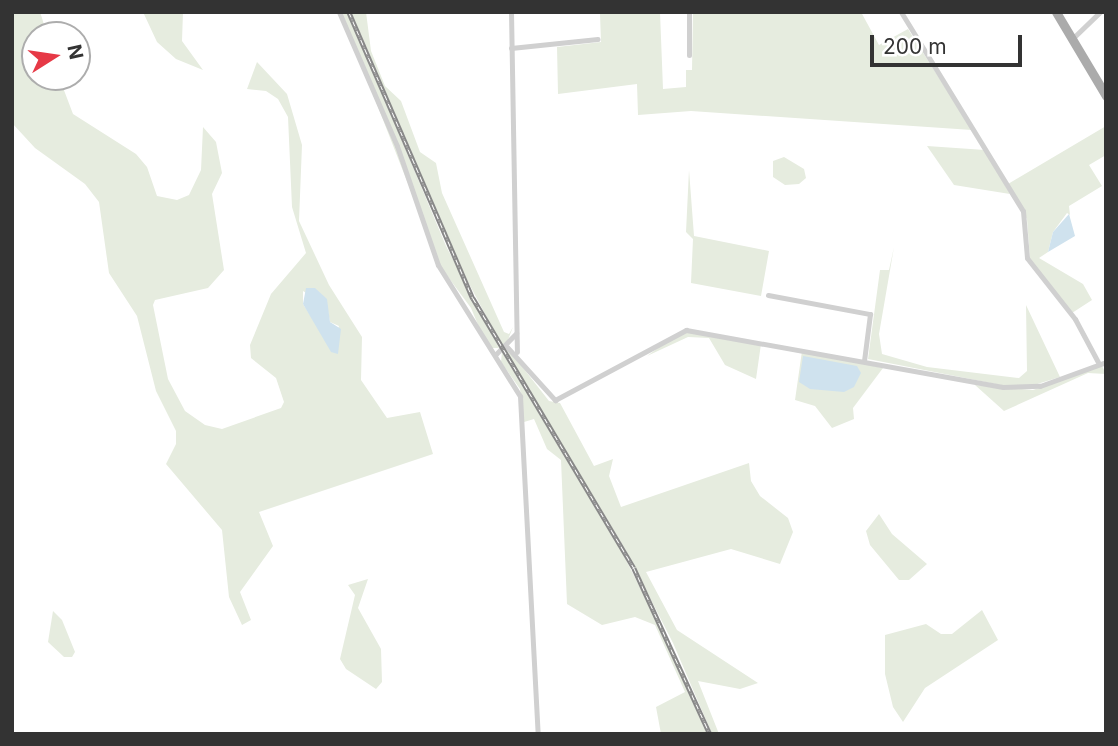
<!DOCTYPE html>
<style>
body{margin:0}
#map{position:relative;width:1118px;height:746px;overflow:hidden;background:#fff;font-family:Inter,sans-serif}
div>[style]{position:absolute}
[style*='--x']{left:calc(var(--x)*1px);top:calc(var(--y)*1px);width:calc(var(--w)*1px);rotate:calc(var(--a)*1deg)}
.green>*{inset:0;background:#e6ecdf}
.water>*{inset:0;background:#cfe2ee}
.street>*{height:5px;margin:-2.5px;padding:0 2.5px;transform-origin:2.5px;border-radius:2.5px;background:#d0d0d0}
.primary>*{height:9px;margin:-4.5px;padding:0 4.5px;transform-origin:4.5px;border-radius:4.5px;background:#ababab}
.rail>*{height:4.5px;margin-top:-2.25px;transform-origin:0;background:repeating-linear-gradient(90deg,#fff 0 5px,#888 0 10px);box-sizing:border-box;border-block:2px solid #888}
span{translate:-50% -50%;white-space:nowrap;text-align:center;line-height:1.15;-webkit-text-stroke:7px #fff;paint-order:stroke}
.frame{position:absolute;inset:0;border:14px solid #333;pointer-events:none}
.north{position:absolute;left:21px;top:21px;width:70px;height:70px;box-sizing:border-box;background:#fff;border:2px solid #adadad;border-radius:50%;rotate:78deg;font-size:19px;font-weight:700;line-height:28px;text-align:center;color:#333}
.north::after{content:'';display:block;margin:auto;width:24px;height:32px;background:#e63946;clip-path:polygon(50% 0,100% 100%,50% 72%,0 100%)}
.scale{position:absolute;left:870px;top:35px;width:152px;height:32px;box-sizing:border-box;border:4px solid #333;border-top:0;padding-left:9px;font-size:21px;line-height:24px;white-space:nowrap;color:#333;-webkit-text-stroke:5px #fff;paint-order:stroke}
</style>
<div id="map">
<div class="green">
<div style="clip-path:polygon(evenodd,12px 12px,40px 12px,42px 18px,47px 35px,35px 35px,35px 77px,59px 77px,73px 114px,136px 154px,147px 167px,157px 196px,177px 200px,189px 195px,201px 170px,203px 127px,216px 142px,222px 173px,212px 194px,224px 270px,208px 288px,155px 300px,153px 305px,168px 379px,185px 411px,205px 425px,222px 429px,281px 408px,284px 402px,276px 378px,251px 358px,250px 345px,271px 294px,306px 253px,292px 207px,288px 117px,278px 99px,266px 91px,247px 89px,257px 62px,287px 94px,302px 145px,299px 221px,329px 285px,362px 337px,361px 380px,387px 418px,420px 412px,433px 454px,259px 512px,273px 546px,240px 592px,251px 620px,242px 625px,229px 597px,222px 530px,166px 464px,176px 444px,176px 431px,156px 391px,137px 316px,109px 273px,99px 202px,85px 184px,35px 148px,12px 123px,12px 12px,303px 291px,327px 306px,330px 322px,339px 326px,331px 348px,303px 304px,303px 291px)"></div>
<div style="clip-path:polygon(143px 12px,183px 12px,182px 41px,203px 70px,176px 59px,157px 42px)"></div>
<div style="clip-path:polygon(341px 12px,348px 12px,446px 246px,499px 348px,492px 348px,484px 339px,471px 308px,440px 266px)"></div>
<div style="clip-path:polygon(351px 12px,366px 12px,371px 51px,385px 86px,401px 101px,420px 152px,436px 163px,442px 193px,504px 332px,509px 334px,513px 327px,506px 345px,502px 346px,457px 261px)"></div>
<div style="clip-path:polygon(660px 12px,663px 89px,686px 87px,686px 70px,692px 70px,693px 12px,861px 12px,879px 45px,908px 29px,972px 130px,691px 111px,638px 115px,637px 84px,558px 94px,557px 47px,601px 42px,600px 14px)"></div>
<div style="clip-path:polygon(1106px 126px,1106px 155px,1089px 165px,1102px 186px,1069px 206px,1070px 215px,1067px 213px,1053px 232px,1048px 252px,1039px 258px,1083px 284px,1092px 300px,1072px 313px,1030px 259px,1027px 219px,1008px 184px)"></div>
<div style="clip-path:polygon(927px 146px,985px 150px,1010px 194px,954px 185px)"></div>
<div style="clip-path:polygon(784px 157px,804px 169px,806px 178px,799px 184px,785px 185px,773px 177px,773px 161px)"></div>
<div style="clip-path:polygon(689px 170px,694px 236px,769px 251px,761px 296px,691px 283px,693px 239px,686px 232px)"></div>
<div style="clip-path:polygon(894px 247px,879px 334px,882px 354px,927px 367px,1019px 378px,1027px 371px,1026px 305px,1060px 377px,1034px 385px,1001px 385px,868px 359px,880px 270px,889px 270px)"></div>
<div style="clip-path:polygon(690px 332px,761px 344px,756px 379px,725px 365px,709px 338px,688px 337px,647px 356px,676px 335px)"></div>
<div style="clip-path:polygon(504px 350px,509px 350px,549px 401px,560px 403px,594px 466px,613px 459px,609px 476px,621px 507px,749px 463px,751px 481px,760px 496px,788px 518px,793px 532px,780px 564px,731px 549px,646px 572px,677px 630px,758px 683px,740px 689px,698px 681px,719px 734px,712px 734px,673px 643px,625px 549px)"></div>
<div style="clip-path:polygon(802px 351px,883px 368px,853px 408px,854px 419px,832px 428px,815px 406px,795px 400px)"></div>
<div style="clip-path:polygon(502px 352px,620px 548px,680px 667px,708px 734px,661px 734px,656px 707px,685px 692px,655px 625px,635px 617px,602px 625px,567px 604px,561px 460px,547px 449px,534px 419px,524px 422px,520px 389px,501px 362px)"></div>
<div style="clip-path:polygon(1102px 366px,1106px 374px,1088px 373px,1004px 411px,975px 385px,1033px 390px)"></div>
<div style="clip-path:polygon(879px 514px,892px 534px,927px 564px,909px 580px,899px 580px,870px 545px,866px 531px)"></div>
<div style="clip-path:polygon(368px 579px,358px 608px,381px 649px,382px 682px,376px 689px,346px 669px,340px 659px,355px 595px,348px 585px)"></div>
<div style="clip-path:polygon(982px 610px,998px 640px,925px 688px,903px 722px,893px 707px,885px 674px,885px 635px,926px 624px,941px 634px,952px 634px)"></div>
<div style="clip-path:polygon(53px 611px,62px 620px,75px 652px,72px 657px,64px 657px,48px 642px)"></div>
</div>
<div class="water">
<div style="clip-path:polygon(1069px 214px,1075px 236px,1048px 252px,1053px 232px)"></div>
<div style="clip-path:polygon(306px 288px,315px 288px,327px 299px,330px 322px,341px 329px,338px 354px,331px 352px,303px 304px)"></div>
<div style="clip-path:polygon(803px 356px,857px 366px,861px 373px,854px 387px,844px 392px,810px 389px,799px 382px)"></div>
</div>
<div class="street">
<div style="--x:339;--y:12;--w:146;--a:66.6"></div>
<div style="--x:397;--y:146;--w:126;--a:71"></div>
<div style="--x:438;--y:265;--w:155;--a:58"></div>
<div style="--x:520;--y:396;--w:338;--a:87"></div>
<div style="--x:511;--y:12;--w:340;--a:89"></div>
<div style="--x:901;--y:12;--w:233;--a:58.5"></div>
<div style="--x:1023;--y:211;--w:47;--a:85.1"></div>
<div style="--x:1027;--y:258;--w:78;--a:51.8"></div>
<div style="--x:1075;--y:319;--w:51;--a:61.9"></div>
<div style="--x:1072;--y:39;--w:39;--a:-44"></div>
<div style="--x:511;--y:48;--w:87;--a:-5.9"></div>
<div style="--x:689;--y:55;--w:43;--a:-90"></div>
<div style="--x:768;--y:295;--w:104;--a:10.6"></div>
<div style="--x:870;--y:314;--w:47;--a:97.3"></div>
<div style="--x:507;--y:347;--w:72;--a:47.8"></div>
<div style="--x:555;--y:400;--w:149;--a:-28.1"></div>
<div style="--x:686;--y:330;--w:322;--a:10.2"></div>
<div style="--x:1003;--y:387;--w:37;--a:-2"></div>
<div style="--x:1040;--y:386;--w:70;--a:-20"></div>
<div style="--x:496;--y:354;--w:29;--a:-46"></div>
</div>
<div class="primary">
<div style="--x:1056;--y:12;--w:98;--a:59.2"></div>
</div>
<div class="rail">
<div style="--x:349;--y:12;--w:312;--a:66.6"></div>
<div style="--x:473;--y:298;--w:314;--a:59.2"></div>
<div style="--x:634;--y:568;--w:183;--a:65.4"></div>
</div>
<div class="frame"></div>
<div class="north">N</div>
<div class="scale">200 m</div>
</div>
